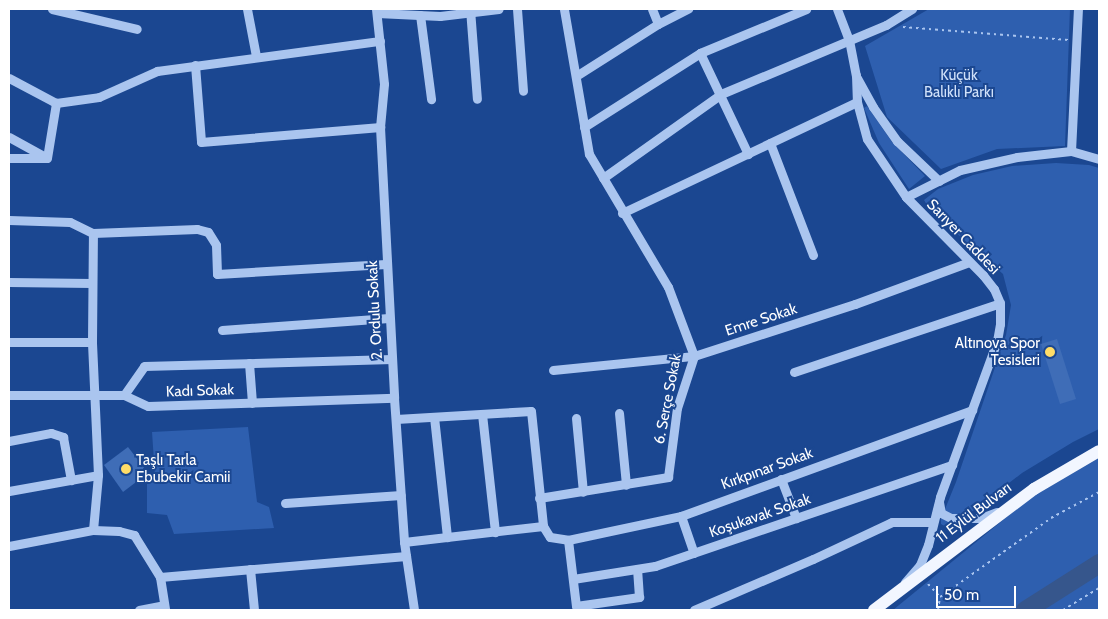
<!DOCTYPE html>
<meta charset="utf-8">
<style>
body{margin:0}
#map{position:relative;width:1108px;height:619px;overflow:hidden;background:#1b4791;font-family:Cabin,sans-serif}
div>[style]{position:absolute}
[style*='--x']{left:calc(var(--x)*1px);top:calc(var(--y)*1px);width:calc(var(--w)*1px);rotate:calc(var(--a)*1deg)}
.green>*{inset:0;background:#2e5faf}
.river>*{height:19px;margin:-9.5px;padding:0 9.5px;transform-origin:9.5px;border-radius:9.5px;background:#36568c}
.building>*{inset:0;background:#3f6db7}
.path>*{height:2px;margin-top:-1px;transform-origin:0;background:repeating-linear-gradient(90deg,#aac5ef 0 2.5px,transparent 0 6.5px)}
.minor>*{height:9px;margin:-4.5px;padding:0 4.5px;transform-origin:4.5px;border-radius:4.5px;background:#aac5ef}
.major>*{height:12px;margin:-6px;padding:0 6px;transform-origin:6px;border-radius:6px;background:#f2f6ff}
.dots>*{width:14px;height:14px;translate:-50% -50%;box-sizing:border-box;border:2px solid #1b4791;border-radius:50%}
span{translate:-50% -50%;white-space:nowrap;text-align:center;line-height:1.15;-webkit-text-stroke:4px #1b4791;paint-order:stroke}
.park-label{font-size:15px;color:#d0e1fa}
.street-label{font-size:15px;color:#fff}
.poi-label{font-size:15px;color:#fff}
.right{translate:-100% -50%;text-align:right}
.left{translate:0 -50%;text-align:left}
.frame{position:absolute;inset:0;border:10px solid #fff;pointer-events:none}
.scale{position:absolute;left:936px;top:586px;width:80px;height:22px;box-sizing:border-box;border:2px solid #fff;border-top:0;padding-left:6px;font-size:15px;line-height:18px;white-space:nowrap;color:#fff;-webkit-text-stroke:4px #1b4791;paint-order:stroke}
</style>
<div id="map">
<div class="green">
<div style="clip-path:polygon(929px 9px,1070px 9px,1065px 146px,997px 149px,941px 169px,887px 117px,865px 46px)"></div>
<div style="clip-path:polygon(867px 106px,892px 142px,925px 176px,909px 189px,879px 143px,864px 108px)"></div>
<div style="clip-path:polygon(1056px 163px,1089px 165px,1099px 168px,1099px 429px,1073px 442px,1022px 473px,956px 524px,946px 527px,941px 524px,941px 519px,956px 482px,1006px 335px,1011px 305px,1003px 274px,930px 210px,924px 200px,938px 189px,973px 175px,1012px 166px)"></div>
<div style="clip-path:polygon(248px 427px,257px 502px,269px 507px,274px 528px,174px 534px,167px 515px,147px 513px,147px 484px,155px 476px,152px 432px)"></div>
<div style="clip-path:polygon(1099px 458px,1099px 610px,893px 610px,1030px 498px)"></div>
</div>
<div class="river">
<div style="--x:1025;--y:610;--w:88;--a:-32.4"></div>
</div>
<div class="building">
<div style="clip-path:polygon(1057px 339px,1076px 399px,1060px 404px,1041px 344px)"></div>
<div style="clip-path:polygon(128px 447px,148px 473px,123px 492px,104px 465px)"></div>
</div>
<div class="path">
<div style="--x:903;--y:27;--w:166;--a:4.5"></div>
<div style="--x:928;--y:584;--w:18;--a:47"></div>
<div style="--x:938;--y:610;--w:13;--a:-81"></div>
<div style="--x:940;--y:597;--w:136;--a:-35.4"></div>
<div style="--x:1051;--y:518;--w:55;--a:-28.4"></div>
<div style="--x:1063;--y:610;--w:42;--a:-31.4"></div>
</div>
<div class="minor">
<div style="--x:52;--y:9;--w:87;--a:13.2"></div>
<div style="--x:247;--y:9;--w:48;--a:79.2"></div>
<div style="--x:376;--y:9;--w:75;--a:83.9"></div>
<div style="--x:384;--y:84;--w:43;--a:95.3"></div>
<div style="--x:380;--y:127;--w:271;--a:87"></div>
<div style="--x:394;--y:398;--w:144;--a:86"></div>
<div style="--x:404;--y:542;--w:69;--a:81.6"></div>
<div style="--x:470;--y:9;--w:90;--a:85.6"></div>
<div style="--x:517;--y:9;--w:82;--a:85.8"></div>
<div style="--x:652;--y:9;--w:16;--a:68"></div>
<div style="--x:837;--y:9;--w:33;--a:69"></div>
<div style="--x:849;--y:40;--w:36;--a:79"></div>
<div style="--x:856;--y:75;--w:27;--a:88"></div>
<div style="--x:857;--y:102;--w:38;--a:75"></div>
<div style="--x:867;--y:139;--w:70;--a:56.1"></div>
<div style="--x:906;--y:197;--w:110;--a:45.4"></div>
<div style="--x:983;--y:275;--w:18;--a:52"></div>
<div style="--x:994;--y:289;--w:15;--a:67"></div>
<div style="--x:1000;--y:303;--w:21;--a:90"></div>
<div style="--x:1000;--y:324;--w:17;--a:100"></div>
<div style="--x:997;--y:341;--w:166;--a:110.1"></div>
<div style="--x:940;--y:497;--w:49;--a:104"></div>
<div style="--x:928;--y:545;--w:22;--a:112"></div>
<div style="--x:920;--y:565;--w:23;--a:131"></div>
<div style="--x:377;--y:13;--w:63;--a:2.7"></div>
<div style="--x:440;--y:16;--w:59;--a:-6.8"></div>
<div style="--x:420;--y:15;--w:85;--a:82.5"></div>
<div style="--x:700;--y:53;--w:112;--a:64.6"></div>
<div style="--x:195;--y:65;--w:77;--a:85.5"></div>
<div style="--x:201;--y:142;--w:180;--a:-4.8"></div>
<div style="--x:576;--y:76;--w:97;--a:-32.4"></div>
<div style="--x:658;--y:24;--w:34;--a:-27"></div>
<div style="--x:9;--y:78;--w:53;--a:28"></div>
<div style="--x:56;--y:103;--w:43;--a:-7.9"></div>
<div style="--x:99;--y:97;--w:64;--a:-24.1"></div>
<div style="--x:157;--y:71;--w:225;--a:-7.7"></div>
<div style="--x:857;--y:78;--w:33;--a:61"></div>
<div style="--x:873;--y:107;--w:42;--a:54.8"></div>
<div style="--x:897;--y:141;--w:58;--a:43.6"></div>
<div style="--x:584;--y:127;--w:138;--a:-32.5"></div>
<div style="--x:700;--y:53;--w:115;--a:-22.5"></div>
<div style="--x:9;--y:137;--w:43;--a:28.9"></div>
<div style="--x:47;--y:158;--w:56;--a:-80.7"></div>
<div style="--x:770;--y:143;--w:120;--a:69"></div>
<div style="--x:1071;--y:151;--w:142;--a:-87.2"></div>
<div style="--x:9;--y:158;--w:37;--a:0"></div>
<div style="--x:603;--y:178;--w:145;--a:-35.4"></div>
<div style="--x:721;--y:94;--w:179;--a:-22.7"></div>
<div style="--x:886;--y:25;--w:31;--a:-32"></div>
<div style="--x:906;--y:197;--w:60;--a:-26.6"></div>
<div style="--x:960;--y:170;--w:58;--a:-12.8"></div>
<div style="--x:1017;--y:157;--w:54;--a:-6.3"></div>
<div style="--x:1071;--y:151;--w:29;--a:16"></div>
<div style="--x:622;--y:213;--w:260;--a:-25.3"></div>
<div style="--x:9;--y:220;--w:61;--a:1.9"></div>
<div style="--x:70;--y:222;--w:25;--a:26"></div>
<div style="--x:93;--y:233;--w:104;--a:-2.2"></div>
<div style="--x:197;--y:229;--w:11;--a:15"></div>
<div style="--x:208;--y:232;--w:15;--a:58"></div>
<div style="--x:216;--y:245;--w:29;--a:88"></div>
<div style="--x:217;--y:274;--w:169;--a:-3.4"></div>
<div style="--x:9;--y:282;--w:83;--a:0.7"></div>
<div style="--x:222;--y:330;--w:167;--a:-4.1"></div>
<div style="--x:9;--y:342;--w:83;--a:0"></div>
<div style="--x:249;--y:363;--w:40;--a:85.7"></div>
<div style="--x:553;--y:370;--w:142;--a:-5.7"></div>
<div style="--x:694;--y:356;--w:169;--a:-17.9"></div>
<div style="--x:855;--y:304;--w:121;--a:-20.2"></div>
<div style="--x:794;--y:372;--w:217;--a:-18.5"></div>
<div style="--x:9;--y:395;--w:115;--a:0"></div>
<div style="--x:124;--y:395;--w:26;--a:25"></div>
<div style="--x:148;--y:406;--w:246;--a:-1.9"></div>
<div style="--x:124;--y:395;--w:35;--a:-55"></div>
<div style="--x:144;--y:366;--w:248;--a:-1.6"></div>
<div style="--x:619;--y:413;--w:72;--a:84.4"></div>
<div style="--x:482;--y:414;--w:119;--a:83.7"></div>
<div style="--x:434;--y:417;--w:121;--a:83.8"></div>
<div style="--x:576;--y:418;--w:74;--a:84.6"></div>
<div style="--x:396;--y:419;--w:135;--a:-3.4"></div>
<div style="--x:531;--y:411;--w:116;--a:84"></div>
<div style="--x:9;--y:441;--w:43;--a:-10.8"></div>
<div style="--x:51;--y:433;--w:13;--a:18"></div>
<div style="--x:63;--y:437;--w:44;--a:79.5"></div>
<div style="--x:781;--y:479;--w:42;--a:69"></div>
<div style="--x:9;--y:491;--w:90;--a:-10.2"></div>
<div style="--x:539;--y:498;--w:131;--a:-9.2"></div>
<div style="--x:668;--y:477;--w:70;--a:-82.6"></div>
<div style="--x:677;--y:408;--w:55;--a:-71.9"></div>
<div style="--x:694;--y:356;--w:74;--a:-110.6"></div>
<div style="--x:668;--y:287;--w:155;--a:-120.7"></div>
<div style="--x:589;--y:154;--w:147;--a:-99.8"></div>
<div style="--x:939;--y:502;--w:11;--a:80"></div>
<div style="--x:941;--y:513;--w:11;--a:27"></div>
<div style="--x:951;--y:518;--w:30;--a:0"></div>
<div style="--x:981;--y:518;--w:17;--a:-21"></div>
<div style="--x:285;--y:503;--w:116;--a:-3.9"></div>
<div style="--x:681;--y:516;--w:39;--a:71"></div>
<div style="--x:93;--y:530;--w:55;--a:-84.8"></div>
<div style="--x:98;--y:475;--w:133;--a:-92.6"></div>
<div style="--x:92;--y:342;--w:109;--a:-89.5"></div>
<div style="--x:568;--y:540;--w:66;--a:83.1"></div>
<div style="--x:576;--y:606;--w:64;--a:-8.1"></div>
<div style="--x:639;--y:597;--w:28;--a:-94"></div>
<div style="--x:404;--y:542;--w:140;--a:-6.6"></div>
<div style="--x:543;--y:526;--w:13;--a:58"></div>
<div style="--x:550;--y:537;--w:18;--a:9"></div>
<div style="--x:568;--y:540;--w:116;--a:-12"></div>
<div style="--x:681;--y:516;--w:310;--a:-20"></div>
<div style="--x:9;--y:546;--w:86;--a:-10.8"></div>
<div style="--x:93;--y:530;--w:26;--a:2"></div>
<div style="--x:119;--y:531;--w:16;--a:15"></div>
<div style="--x:134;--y:535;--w:49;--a:58.2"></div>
<div style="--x:160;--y:577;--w:33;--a:81"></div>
<div style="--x:250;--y:569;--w:41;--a:84.4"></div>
<div style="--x:160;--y:577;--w:247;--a:-4.9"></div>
<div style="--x:573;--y:579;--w:83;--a:-9"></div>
<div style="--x:655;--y:566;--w:314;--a:-18.8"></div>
<div style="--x:139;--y:610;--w:25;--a:-11"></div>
<div style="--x:694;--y:610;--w:129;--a:-23.2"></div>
<div style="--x:813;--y:559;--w:87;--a:-25.1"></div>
<div style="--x:892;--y:522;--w:41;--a:0"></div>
</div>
<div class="major">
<div style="--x:874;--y:610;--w:201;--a:-37.1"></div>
<div style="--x:1034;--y:489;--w:75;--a:-30.3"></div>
</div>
<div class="dots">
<div style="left:1050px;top:352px;background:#ffdd68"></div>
<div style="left:126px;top:469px;background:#ffdd68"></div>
</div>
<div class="park-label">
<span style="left:959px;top:84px">Küçük<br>Balıklı Parkı</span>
</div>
<div class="street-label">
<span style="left:963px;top:237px;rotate:46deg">Sarıyer Caddesi</span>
<span style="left:375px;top:310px;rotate:-93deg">2. Ordulu Sokak</span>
<span style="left:761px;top:320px;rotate:-18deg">Emre Sokak</span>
<span style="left:200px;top:391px;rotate:-2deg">Kadı Sokak</span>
<span style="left:668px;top:399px;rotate:-79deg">6. Serçe Sokak</span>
<span style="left:767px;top:469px;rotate:-20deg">Kırkpınar Sokak</span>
<span style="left:974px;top:513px;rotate:-37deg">11 Eylül Bulvarı</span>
<span style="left:760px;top:516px;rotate:-19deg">Koşukavak Sokak</span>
</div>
<div class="poi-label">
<span class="right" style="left:1040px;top:352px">Altınova Spor<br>Tesisleri</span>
<span class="left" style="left:136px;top:469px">Taşlı Tarla<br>Ebubekir Camii</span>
</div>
<div class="frame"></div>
<div class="scale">50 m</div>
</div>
